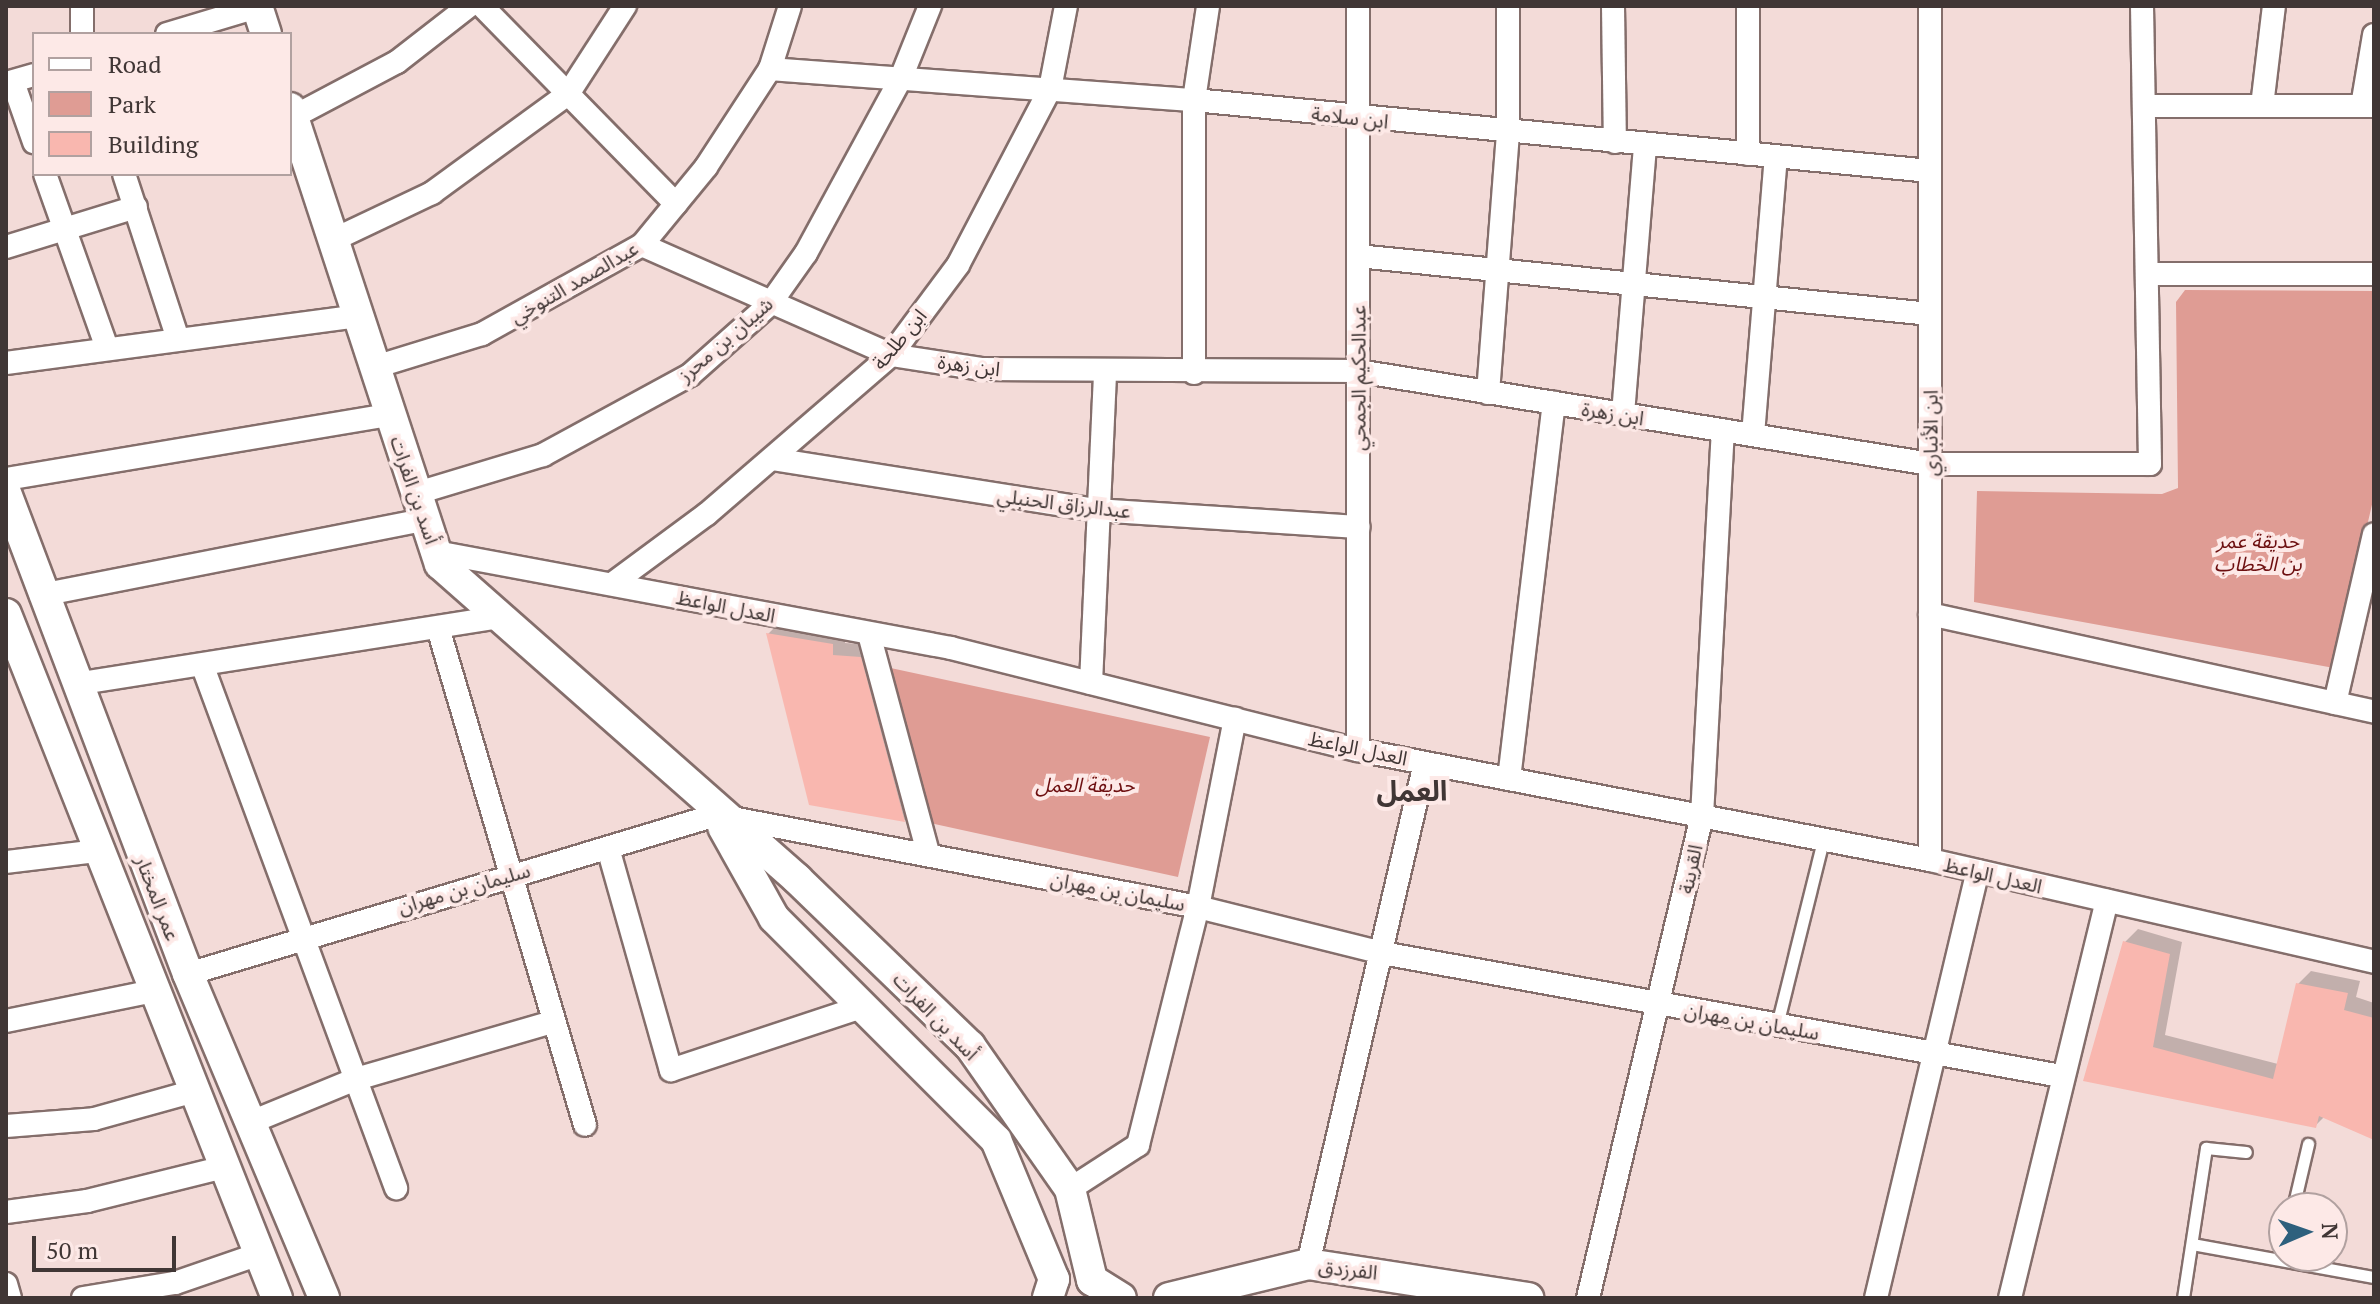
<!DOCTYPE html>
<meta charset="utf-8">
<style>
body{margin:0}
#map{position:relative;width:2380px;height:1304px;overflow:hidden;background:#f3dbd8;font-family:"PT Serif","Noto Sans Arabic",serif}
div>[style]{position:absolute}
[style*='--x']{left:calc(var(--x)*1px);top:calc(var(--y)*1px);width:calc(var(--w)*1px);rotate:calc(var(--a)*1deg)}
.green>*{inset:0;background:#df9c94}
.shadow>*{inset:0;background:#0003}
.building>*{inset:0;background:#f9b7af}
.roads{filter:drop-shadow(2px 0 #846e6b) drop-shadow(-2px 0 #846e6b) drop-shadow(0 2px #846e6b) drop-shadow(0 -2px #846e6b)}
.lane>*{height:11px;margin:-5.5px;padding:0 5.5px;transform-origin:5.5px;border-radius:5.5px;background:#fff}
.street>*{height:22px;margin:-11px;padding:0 11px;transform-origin:11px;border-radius:11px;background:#fff}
.secondary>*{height:30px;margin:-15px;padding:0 15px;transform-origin:15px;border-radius:15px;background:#fff}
span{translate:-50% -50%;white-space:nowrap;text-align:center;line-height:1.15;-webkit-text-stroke:8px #fde9e7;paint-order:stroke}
.street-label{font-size:20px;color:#403635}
.park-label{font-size:20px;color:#6d0f10;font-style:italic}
.district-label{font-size:28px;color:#403635;font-weight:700}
.frame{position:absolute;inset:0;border:8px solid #403635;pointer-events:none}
.legend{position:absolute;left:32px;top:32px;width:260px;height:144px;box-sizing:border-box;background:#fde9e7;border:2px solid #b1a1a0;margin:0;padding:10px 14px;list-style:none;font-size:24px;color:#403635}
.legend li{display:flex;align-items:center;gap:16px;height:40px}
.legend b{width:40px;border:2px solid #b1a1a0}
.north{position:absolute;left:2268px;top:1192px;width:80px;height:80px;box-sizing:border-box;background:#fde9e7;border:2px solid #b1a1a0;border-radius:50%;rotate:88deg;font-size:22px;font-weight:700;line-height:32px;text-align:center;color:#403635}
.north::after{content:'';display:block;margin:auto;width:28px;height:36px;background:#2e607d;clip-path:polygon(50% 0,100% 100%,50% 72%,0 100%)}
.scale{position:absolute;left:32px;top:1236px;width:144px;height:36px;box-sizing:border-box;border:4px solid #403635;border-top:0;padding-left:10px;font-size:24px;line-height:28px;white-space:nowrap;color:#403635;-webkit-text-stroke:6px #fde9e7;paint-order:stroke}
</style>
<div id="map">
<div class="green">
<div style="clip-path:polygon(2185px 290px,2374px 291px,2374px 496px,2334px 668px,1974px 602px,1977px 491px,2162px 494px,2178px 488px,2176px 302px)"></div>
<div style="clip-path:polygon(886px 667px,1210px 737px,1178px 877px,930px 823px)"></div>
</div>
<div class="shadow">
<div style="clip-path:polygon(781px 621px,845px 631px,845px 643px,873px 645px,917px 807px,905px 820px,811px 803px,768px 634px)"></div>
<div style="clip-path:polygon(2138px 929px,2182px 942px,2165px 1035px,2278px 1064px,2298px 984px,2311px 971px,2360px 981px,2356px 997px,2374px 1003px,2374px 1138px,2324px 1117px,2315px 1126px,2085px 1080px,2125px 942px)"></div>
</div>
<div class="building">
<div style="clip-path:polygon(766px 633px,833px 644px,833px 655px,861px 657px,905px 822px,809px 805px)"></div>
<div style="clip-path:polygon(2123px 941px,2170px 954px,2153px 1047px,2273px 1079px,2296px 983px,2348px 993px,2344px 1010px,2374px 1018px,2374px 1140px,2319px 1116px,2316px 1128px,2083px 1081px)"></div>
</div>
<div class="roads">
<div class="lane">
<div style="--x:1777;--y:1025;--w:191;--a:-76"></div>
<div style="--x:2293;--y:1208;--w:66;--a:-76.8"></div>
<div style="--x:2192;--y:1244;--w:185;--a:10.3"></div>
<div style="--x:2183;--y:1298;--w:152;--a:-81.3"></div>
<div style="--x:2206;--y:1148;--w:40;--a:5.7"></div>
</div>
<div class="street">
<div style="--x:482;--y:6;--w:277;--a:45.6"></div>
<div style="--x:1358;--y:6;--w:744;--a:90"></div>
<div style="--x:1613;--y:6;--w:136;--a:89.2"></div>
<div style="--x:1930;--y:6;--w:854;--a:90"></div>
<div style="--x:82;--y:34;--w:28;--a:-90"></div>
<div style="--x:167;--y:34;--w:94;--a:-16.7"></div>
<div style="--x:770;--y:69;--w:425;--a:4.2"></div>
<div style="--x:1194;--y:100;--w:739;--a:5.51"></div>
<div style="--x:13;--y:82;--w:64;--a:70.7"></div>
<div style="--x:6;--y:83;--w:29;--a:-16"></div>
<div style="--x:2144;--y:106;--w:230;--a:0"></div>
<div style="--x:2262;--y:106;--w:101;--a:-83.2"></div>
<div style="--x:2362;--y:106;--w:72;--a:-80.4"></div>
<div style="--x:293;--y:117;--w:118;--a:-27.9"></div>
<div style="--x:397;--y:62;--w:91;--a:-37.9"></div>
<div style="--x:1748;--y:154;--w:148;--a:-90"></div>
<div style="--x:45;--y:174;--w:185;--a:70.4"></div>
<div style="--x:124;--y:174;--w:170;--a:71.9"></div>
<div style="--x:333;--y:240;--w:110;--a:-25.4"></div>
<div style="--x:432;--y:193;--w:168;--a:-36.1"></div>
<div style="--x:568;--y:94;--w:105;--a:-57.1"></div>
<div style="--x:642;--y:245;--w:272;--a:23.8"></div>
<div style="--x:891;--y:355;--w:91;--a:8.8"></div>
<div style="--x:981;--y:369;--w:377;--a:0.3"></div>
<div style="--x:1358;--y:371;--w:580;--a:9.23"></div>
<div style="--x:1930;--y:464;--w:220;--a:0"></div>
<div style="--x:2150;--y:464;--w:458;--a:-91"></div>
<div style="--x:6;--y:247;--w:136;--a:-17.1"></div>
<div style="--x:1358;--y:256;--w:575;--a:5.79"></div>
<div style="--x:2147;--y:274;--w:227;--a:0"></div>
<div style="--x:6;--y:363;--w:355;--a:-7.6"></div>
<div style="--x:375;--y:367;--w:112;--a:-17.1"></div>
<div style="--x:482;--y:334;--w:183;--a:-29.1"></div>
<div style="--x:642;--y:245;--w:101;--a:-50.6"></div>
<div style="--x:706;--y:167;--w:117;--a:-56.9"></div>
<div style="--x:770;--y:69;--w:66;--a:-72.4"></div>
<div style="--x:1194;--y:373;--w:273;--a:-90"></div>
<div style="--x:1194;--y:100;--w:95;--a:-81.5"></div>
<div style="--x:1488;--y:393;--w:262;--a:-85.6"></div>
<div style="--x:1508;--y:132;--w:126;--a:-90"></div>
<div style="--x:1623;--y:414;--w:270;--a:-85.3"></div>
<div style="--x:1753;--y:435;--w:279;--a:-85.3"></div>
<div style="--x:773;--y:459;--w:326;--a:9"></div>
<div style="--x:1095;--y:510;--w:264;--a:3.7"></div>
<div style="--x:6;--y:479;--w:388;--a:-9.5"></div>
<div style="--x:417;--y:493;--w:132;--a:-16.8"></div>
<div style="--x:543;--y:455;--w:167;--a:-28.6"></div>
<div style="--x:690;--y:375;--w:107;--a:-41.6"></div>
<div style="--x:770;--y:304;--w:62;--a:-54.8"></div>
<div style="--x:806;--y:253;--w:199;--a:-61.5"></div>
<div style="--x:901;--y:78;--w:78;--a:-68.1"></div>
<div style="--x:436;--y:552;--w:524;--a:10.56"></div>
<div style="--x:951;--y:648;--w:420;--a:14.1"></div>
<div style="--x:1358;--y:750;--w:582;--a:10.89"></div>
<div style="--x:1930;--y:860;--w:456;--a:12.9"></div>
<div style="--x:612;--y:584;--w:118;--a:-36.4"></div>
<div style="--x:707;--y:514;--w:243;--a:-40.8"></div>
<div style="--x:891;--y:355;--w:112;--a:-53.3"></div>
<div style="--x:958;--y:265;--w:199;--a:-62.4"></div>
<div style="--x:1050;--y:89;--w:85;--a:-79.1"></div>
<div style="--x:41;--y:595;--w:390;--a:-11.1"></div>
<div style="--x:1930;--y:614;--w:455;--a:12.4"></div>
<div style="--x:438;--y:628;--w:518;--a:73.52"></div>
<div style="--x:869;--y:634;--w:226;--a:74.9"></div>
<div style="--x:203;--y:667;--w:556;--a:69.67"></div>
<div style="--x:1091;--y:683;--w:310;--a:-87.4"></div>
<div style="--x:76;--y:684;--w:430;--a:-9"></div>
<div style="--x:2335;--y:703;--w:173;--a:-77"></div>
<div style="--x:1509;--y:779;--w:379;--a:-83.2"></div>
<div style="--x:608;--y:848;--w:231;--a:74.2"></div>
<div style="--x:671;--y:1070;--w:204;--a:-18.3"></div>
<div style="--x:6;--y:862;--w:92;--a:-6.9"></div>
<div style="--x:188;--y:974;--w:551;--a:-16.76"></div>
<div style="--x:716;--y:815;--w:491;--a:10.8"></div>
<div style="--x:1198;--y:907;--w:190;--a:14"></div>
<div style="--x:1382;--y:953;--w:690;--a:10.27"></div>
<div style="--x:6;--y:1021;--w:151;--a:-11.5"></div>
<div style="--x:249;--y:1123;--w:116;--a:-22.4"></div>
<div style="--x:356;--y:1079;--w:204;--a:-16.2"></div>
<div style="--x:6;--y:1126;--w:88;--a:-4.5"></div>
<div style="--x:94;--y:1119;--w:104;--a:-15.6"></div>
<div style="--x:1070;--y:1189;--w:81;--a:-32.9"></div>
<div style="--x:1138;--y:1145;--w:245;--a:-75.9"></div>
<div style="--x:1198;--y:907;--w:192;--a:-78.9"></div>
<div style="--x:6;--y:1212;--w:82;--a:-7.7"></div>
<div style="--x:87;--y:1201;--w:141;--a:-13.9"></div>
<div style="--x:1308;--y:1264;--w:514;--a:-76.86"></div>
<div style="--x:6;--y:1284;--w:15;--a:74"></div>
<div style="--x:83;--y:1298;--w:93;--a:-9.3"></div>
<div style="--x:175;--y:1283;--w:89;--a:-19"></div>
<div style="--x:1588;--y:1298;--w:495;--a:-76.7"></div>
<div style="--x:1702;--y:816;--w:386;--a:-86.9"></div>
<div style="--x:1876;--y:1298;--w:439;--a:-76.6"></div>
<div style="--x:2010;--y:1298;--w:409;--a:-76.3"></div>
</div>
<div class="secondary">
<div style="--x:257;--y:6;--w:29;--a:72"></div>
<div style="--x:290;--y:108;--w:480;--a:71.8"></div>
<div style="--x:440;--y:564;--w:476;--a:41.4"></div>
<div style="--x:797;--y:879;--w:240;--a:44"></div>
<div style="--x:970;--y:1046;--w:174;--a:55"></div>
<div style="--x:1070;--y:1189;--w:94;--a:76.4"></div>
<div style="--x:1092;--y:1280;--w:34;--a:32"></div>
<div style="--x:6;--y:493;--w:514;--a:69.27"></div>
<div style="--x:188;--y:974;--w:351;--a:67.2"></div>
<div style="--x:6;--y:614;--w:736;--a:68.39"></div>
<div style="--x:723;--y:827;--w:104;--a:60.7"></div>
<div style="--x:774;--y:918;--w:314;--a:45"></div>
<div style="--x:996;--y:1140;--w:151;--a:67.4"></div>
<div style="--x:1054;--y:1279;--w:20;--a:108"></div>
<div style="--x:1169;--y:1298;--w:143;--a:-13.7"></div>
<div style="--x:1308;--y:1264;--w:223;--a:8.8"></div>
</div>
</div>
<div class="street-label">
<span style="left:1350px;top:117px;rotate:6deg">ابن سلامة</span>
<span style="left:574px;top:282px;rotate:-30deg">عبدالصمد التنوخي</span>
<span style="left:725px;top:339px;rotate:-41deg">شيبان بن محرز</span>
<span style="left:899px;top:339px;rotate:-50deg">ابن طلحة</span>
<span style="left:969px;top:365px;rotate:7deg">ابن زهرة</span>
<span style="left:1358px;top:378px;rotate:-90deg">عبدالحكيم الجمحي</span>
<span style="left:1613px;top:413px;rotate:9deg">ابن زهرة</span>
<span style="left:1930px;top:433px;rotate:-90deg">ابن الأنباري</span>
<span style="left:415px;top:490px;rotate:71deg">أسد بن الفرات</span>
<span style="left:1064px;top:503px;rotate:7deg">عبدالرزاق الحنبلي</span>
<span style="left:726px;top:606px;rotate:11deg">العدل الواعظ</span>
<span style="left:1358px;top:748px;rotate:12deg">العدل الواعظ</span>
<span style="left:1690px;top:869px;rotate:-78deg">القرينة</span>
<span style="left:1993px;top:875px;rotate:13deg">العدل الواعظ</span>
<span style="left:464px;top:888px;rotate:-16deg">سليمان بن مهران</span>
<span style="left:1118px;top:891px;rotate:11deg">سليمان بن مهران</span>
<span style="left:158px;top:898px;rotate:69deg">عمر المختار</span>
<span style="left:936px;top:1016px;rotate:46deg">أسد بن الفرات</span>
<span style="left:1752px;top:1021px;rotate:10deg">سليمان بن مهران</span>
<span style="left:1348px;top:1269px;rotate:6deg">الفرزدق</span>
</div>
<div class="park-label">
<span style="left:2258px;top:552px">حديقة عمر<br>بن الخطاب</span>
<span style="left:1085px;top:784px">حديقة العمل</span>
</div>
<div class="district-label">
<span style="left:1412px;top:791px">العمل</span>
</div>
<div class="frame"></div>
<ul class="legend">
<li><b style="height:10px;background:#fff"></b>Road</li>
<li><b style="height:22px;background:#df9c94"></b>Park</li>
<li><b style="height:22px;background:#f9b7af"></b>Building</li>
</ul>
<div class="north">N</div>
<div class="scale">50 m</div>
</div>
